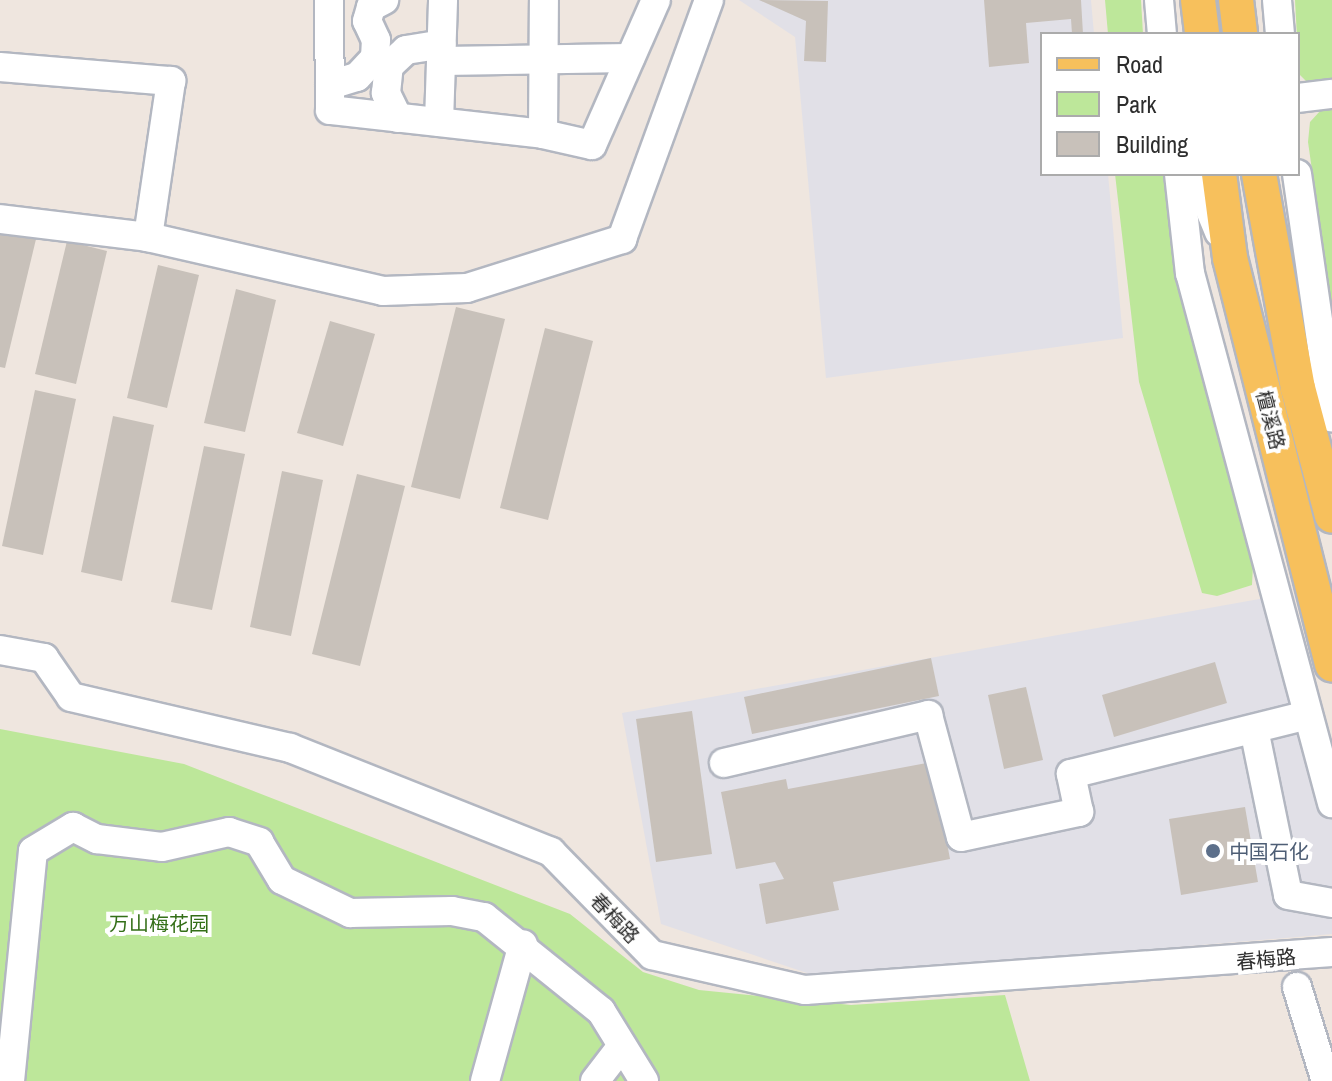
<!DOCTYPE html>
<meta charset="utf-8">
<style>
body{margin:0}
#map{position:relative;width:1332px;height:1081px;overflow:hidden;background:#efe6df;font-family:"Archivo Narrow","Noto Sans SC",sans-serif}
div>[style]{position:absolute}
[style*='--x']{left:calc(var(--x)*1px);top:calc(var(--y)*1px);width:calc(var(--w)*1px);rotate:calc(var(--a)*1deg)}
.industrial>*{inset:0;background:#e1e0e7}
.green>*{inset:0;background:#bde79a}
.building>*{inset:0;background:#c8c1ba}
.roads{filter:drop-shadow(2px 0 #b3b7c1) drop-shadow(-2px 0 #b3b7c1) drop-shadow(0 2px #b3b7c1) drop-shadow(0 -2px #b3b7c1)}
.minor>*{height:28px;margin:-14px;padding:0 14px;transform-origin:14px;border-radius:14px;background:#fff}
.major>*{height:34px;margin:-17px;padding:0 17px;transform-origin:17px;border-radius:17px;background:#f7c05c}
.dots>*{width:22px;height:22px;translate:-50% -50%;box-sizing:border-box;border:4px solid #fff;border-radius:50%}
span{translate:-50% -50%;white-space:nowrap;text-align:center;line-height:1.15;-webkit-text-stroke:8px #fff;paint-order:stroke}
.street-label{font-size:20px;color:#2d2d2d}
.service-label{font-size:20px;color:#4e5e75}
.left{translate:0 -50%;text-align:left}
.park-label{font-size:20px;color:#346f18}
.legend{position:absolute;left:1040px;top:32px;width:260px;height:144px;box-sizing:border-box;background:#fff;border:2px solid #ababab;margin:0;padding:10px 14px;list-style:none;font-size:24px;color:#2d2d2d}
.legend li{display:flex;align-items:center;gap:16px;height:40px}
.legend b{width:40px;border:2px solid #ababab}
</style>
<div id="map">
<div class="industrial">
<div style="clip-path:polygon(739px 0,1091px 0,1094px 34px,1042px 34px,1042px 174px,1108px 174px,1123px 338px,826px 378px,795px 37px)"></div>
<div style="clip-path:polygon(1276px 596px,1332px 803px,1332px 934px,819px 977px,661px 924px,622px 713px)"></div>
</div>
<div class="green">
<div style="clip-path:polygon(1105px 0,1141px 0,1143px 34px,1108px 34px)"></div>
<div style="clip-path:polygon(1295px 0,1332px 0,1332px 80px,1307px 82px,1299px 74px)"></div>
<div style="clip-path:polygon(1332px 109px,1332px 310px,1308px 142px,1310px 122px,1321px 110px)"></div>
<div style="clip-path:polygon(1115px 174px,1166px 174px,1181px 283px,1253px 565px,1252px 585px,1217px 596px,1202px 593px,1139px 382px)"></div>
<div style="clip-path:polygon(0 729px,184px 764px,570px 914px,643px 972px,699px 990px,851px 1005px,1005px 995px,1030px 1081px,0 1081px)"></div>
</div>
<div class="building">
<div style="clip-path:polygon(759px 0,828px 1px,826px 62px,804px 61px,806px 21px)"></div>
<div style="clip-path:polygon(984px 0,1081px 0,1083px 34px,1072px 34px,1071px 19px,1026px 23px,1029px 63px,989px 67px)"></div>
<div style="clip-path:polygon(0 226px,37px 235px,5px 368px,0 367px)"></div>
<div style="clip-path:polygon(67px 241px,107px 251px,76px 384px,35px 374px)"></div>
<div style="clip-path:polygon(158px 265px,199px 275px,167px 408px,127px 398px)"></div>
<div style="clip-path:polygon(236px 289px,276px 300px,245px 432px,204px 423px)"></div>
<div style="clip-path:polygon(456px 307px,505px 319px,460px 499px,411px 487px)"></div>
<div style="clip-path:polygon(330px 321px,375px 334px,343px 446px,297px 433px)"></div>
<div style="clip-path:polygon(545px 328px,593px 341px,548px 520px,500px 508px)"></div>
<div style="clip-path:polygon(35px 390px,76px 399px,43px 555px,2px 546px)"></div>
<div style="clip-path:polygon(113px 416px,154px 425px,122px 581px,81px 572px)"></div>
<div style="clip-path:polygon(204px 446px,245px 454px,212px 610px,171px 602px)"></div>
<div style="clip-path:polygon(282px 471px,323px 480px,291px 636px,250px 627px)"></div>
<div style="clip-path:polygon(357px 474px,405px 486px,360px 666px,312px 654px)"></div>
<div style="clip-path:polygon(931px 658px,939px 696px,752px 734px,744px 697px)"></div>
<div style="clip-path:polygon(1215px 662px,1227px 703px,1114px 737px,1102px 695px)"></div>
<div style="clip-path:polygon(1026px 687px,1043px 760px,1004px 769px,988px 695px)"></div>
<div style="clip-path:polygon(692px 711px,712px 854px,656px 862px,636px 719px)"></div>
<div style="clip-path:polygon(932px 762px,950px 859px,833px 882px,839px 910px,766px 924px,759px 884px,784px 879px,775px 862px,736px 869px,721px 792px,786px 779px,788px 789px)"></div>
<div style="clip-path:polygon(1245px 807px,1258px 882px,1181px 895px,1169px 819px)"></div>
</div>
<div class="roads">
<div class="minor">
<div style="--x:329;--y:0;--w:110;--a:89.5"></div>
<div style="--x:330;--y:110;--w:214;--a:6.4"></div>
<div style="--x:543;--y:134;--w:134;--a:-89.6"></div>
<div style="--x:1159;--y:0;--w:34;--a:85"></div>
<div style="--x:1277;--y:0;--w:34;--a:85"></div>
<div style="--x:442;--y:61;--w:188;--a:-0.9"></div>
<div style="--x:0;--y:67;--w:172;--a:4.7"></div>
<div style="--x:171;--y:81;--w:158;--a:98.4"></div>
<div style="--x:330;--y:85;--w:28;--a:-17"></div>
<div style="--x:357;--y:77;--w:26;--a:-47"></div>
<div style="--x:375;--y:58;--w:18;--a:-87"></div>
<div style="--x:376;--y:40;--w:21;--a:-115"></div>
<div style="--x:367;--y:21;--w:15;--a:-74"></div>
<div style="--x:371;--y:7;--w:15;--a:-28"></div>
<div style="--x:1298;--y:98;--w:34;--a:-7"></div>
<div style="--x:398;--y:118;--w:28;--a:-116"></div>
<div style="--x:386;--y:93;--w:27;--a:-84"></div>
<div style="--x:389;--y:66;--w:23;--a:-43"></div>
<div style="--x:406;--y:50;--w:36;--a:-9"></div>
<div style="--x:439;--y:122;--w:122;--a:-88.1"></div>
<div style="--x:543;--y:134;--w:50;--a:12.7"></div>
<div style="--x:592;--y:145;--w:158;--a:-66.2"></div>
<div style="--x:1179;--y:174;--w:100;--a:83.7"></div>
<div style="--x:1190;--y:273;--w:549;--a:75"></div>
<div style="--x:1195;--y:174;--w:63;--a:67.5"></div>
<div style="--x:1297;--y:174;--w:246;--a:81.8"></div>
<div style="--x:0;--y:219;--w:149;--a:6.9"></div>
<div style="--x:148;--y:237;--w:241;--a:12.9"></div>
<div style="--x:383;--y:291;--w:84;--a:-2"></div>
<div style="--x:467;--y:288;--w:163;--a:-17.5"></div>
<div style="--x:622;--y:239;--w:254;--a:-70"></div>
<div style="--x:0;--y:650;--w:45;--a:10.3"></div>
<div style="--x:44;--y:658;--w:47;--a:55.3"></div>
<div style="--x:71;--y:697;--w:225;--a:13.1"></div>
<div style="--x:290;--y:748;--w:281;--a:21.7"></div>
<div style="--x:551;--y:852;--w:144;--a:45.6"></div>
<div style="--x:652;--y:955;--w:157;--a:12.9"></div>
<div style="--x:805;--y:990;--w:528;--a:-4.12"></div>
<div style="--x:1254;--y:729;--w:169;--a:78.4"></div>
<div style="--x:1288;--y:895;--w:45;--a:10.3"></div>
<div style="--x:724;--y:763;--w:210;--a:-13.2"></div>
<div style="--x:928;--y:715;--w:126;--a:74.9"></div>
<div style="--x:961;--y:837;--w:121;--a:-12"></div>
<div style="--x:1079;--y:812;--w:39;--a:-102"></div>
<div style="--x:1071;--y:774;--w:244;--a:-14"></div>
<div style="--x:1297;--y:987;--w:98;--a:72.9"></div>
<div style="--x:10;--y:1081;--w:231;--a:-84.3"></div>
<div style="--x:33;--y:851;--w:47;--a:-31"></div>
<div style="--x:73;--y:827;--w:27;--a:27"></div>
<div style="--x:97;--y:839;--w:65;--a:7"></div>
<div style="--x:162;--y:847;--w:69;--a:-12.6"></div>
<div style="--x:229;--y:832;--w:32;--a:18"></div>
<div style="--x:259;--y:842;--w:44;--a:58.8"></div>
<div style="--x:282;--y:880;--w:76;--a:25.9"></div>
<div style="--x:350;--y:913;--w:102;--a:-1.1"></div>
<div style="--x:452;--y:911;--w:33;--a:11"></div>
<div style="--x:484;--y:917;--w:150;--a:38.8"></div>
<div style="--x:601;--y:1011;--w:82;--a:58.4"></div>
<div style="--x:485;--y:1081;--w:142;--a:-74.5"></div>
<div style="--x:595;--y:1081;--w:44;--a:-52.4"></div>
</div>
<div class="major">
<div style="--x:1198;--y:0;--w:34;--a:83"></div>
<div style="--x:1236;--y:0;--w:34;--a:83"></div>
<div style="--x:1219;--y:174;--w:85;--a:82.5"></div>
<div style="--x:1230;--y:258;--w:419;--a:75.9"></div>
<div style="--x:1259;--y:174;--w:218;--a:79.7"></div>
<div style="--x:1298;--y:388;--w:132;--a:75.1"></div>
</div>
</div>
<div class="dots">
<div style="left:1213px;top:851px;background:#5c6f8a"></div>
</div>
<div class="street-label">
<span style="left:1271px;top:420px;rotate:76deg">檀溪路</span>
<span style="left:615px;top:918px;rotate:46deg">春梅路</span>
<span style="left:1266px;top:959px;rotate:-6deg">春梅路</span>
</div>
<div class="service-label">
<span class="left" style="left:1229px;top:851px">中国石化</span>
</div>
<div class="park-label">
<span style="left:159px;top:923px">万山梅花园</span>
</div>
<ul class="legend">
<li><b style="height:10px;background:#f7c05c"></b>Road</li>
<li><b style="height:22px;background:#bde79a"></b>Park</li>
<li><b style="height:22px;background:#c8c1ba"></b>Building</li>
</ul>
</div>
